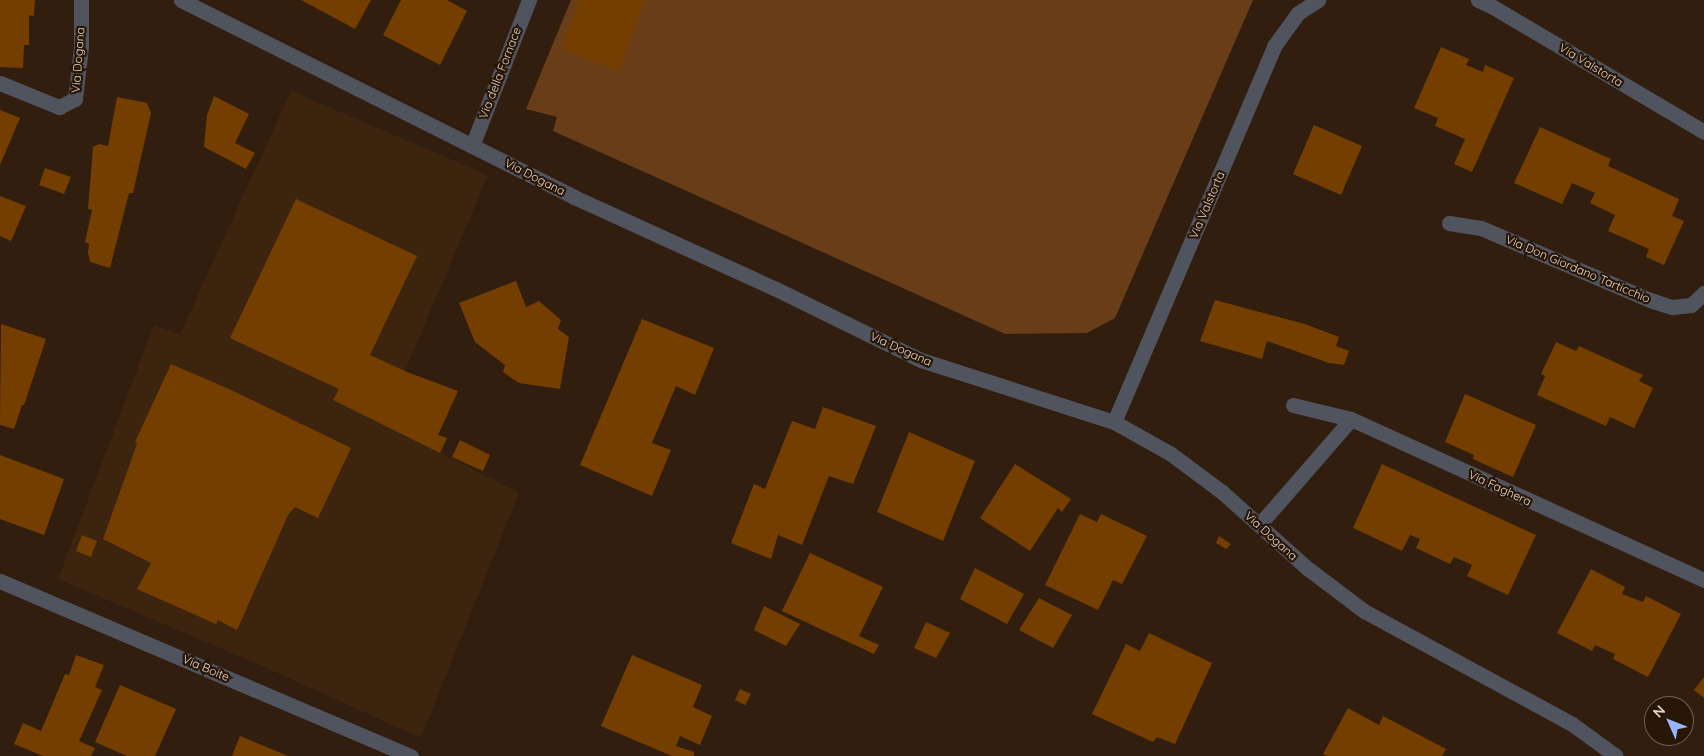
<!DOCTYPE html>
<style>
body{margin:0}
#map{position:relative;width:1704px;height:756px;overflow:hidden;background:#311e0f;font-family:Quicksand,sans-serif}
div>[style]{position:absolute}
[style*='--x']{left:calc(var(--x)*1px);top:calc(var(--y)*1px);width:calc(var(--w)*1px);rotate:calc(var(--a)*1deg)}
.built>*{inset:0;background:#3c240f}
.green>*{inset:0;background:#683d18}
.building>*{inset:0;background:#753e01}
.minor>*{height:15px;margin:-7.5px;padding:0 7.5px;transform-origin:7.5px;border-radius:7.5px;background:#50545f}
span{translate:-50% -50%;white-space:nowrap;text-align:center;line-height:1.15;-webkit-text-stroke:4.5px #271506;paint-order:stroke}
.street-label{font-size:12px;color:#e2d4cb}
.north{position:absolute;left:1644px;top:696px;width:50px;height:50px;box-sizing:border-box;background:#271506;border:1px solid #726155;border-radius:50%;rotate:314deg;font-size:14px;font-weight:700;line-height:20px;text-align:center;color:#e2d4cb}
.north::after{content:'';display:block;margin:auto;width:18px;height:22px;background:#98b6fd;clip-path:polygon(50% 0,100% 100%,50% 72%,0 100%)}
</style>
<div id="map">
<div class="built">
<div style="clip-path:polygon(291px 91px,488px 175px,383px 423px,519px 493px,421px 738px,260px 665px,58px 579px,154px 325px,180px 334px)"></div>
</div>
<div class="green">
<div style="clip-path:polygon(571px 0,1253px 0,1115px 318px,1087px 333px,1005px 334px,553px 131px,557px 117px,526px 109px)"></div>
</div>
<div class="building">
<div style="clip-path:polygon(0 0,35px 0,34px 16px,29px 15px,29px 45px,24px 45px,23px 68px,0 67px)"></div>
<div style="clip-path:polygon(301px 0,371px 0,355px 29px)"></div>
<div style="clip-path:polygon(401px 0,447px 0,467px 11px,440px 65px,383px 35px)"></div>
<div style="clip-path:polygon(579px 0,645px 0,619px 71px,561px 50px)"></div>
<div style="clip-path:polygon(1441px 47px,1469px 59px,1466px 65px,1483px 72px,1485px 65px,1514px 78px,1472px 172px,1454px 164px,1465px 139px,1435px 126px,1438px 118px,1414px 108px)"></div>
<div style="clip-path:polygon(214px 96px,249px 114px,235px 143px,255px 153px,246px 169px,204px 147px,207px 115px)"></div>
<div style="clip-path:polygon(117px 97px,147px 103px,151px 113px,133px 193px,129px 193px,110px 268px,90px 262px,88px 252px,89px 244px,85px 242px,92px 210px,88px 209px,93px 147px,99px 144px,108px 146px)"></div>
<div style="clip-path:polygon(0 110px,20px 118px,0 165px)"></div>
<div style="clip-path:polygon(1314px 125px,1362px 146px,1341px 195px,1293px 174px)"></div>
<div style="clip-path:polygon(1540px 127px,1611px 159px,1608px 166px,1679px 199px,1672px 216px,1684px 221px,1664px 265px,1646px 257px,1649px 249px,1608px 231px,1615px 215px,1590px 203px,1595px 193px,1572px 183px,1562px 204px,1514px 183px)"></div>
<div style="clip-path:polygon(45px 168px,71px 177px,64px 194px,39px 185px)"></div>
<div style="clip-path:polygon(0 196px,26px 206px,11px 241px,0 236px)"></div>
<div style="clip-path:polygon(296px 199px,417px 256px,370px 355px,407px 372px,458px 391px,438px 435px,447px 438px,440px 453px,333px 400px,339px 389px,230px 338px)"></div>
<div style="clip-path:polygon(516px 281px,526px 307px,539px 301px,561px 320px,558px 329px,569px 337px,560px 389px,519px 383px,503px 372px,505px 365px,475px 342px,459px 303px)"></div>
<div style="clip-path:polygon(1215px 300px,1305px 324px,1339px 337px,1336px 346px,1349px 351px,1344px 365px,1329px 363px,1267px 341px,1262px 359px,1200px 341px)"></div>
<div style="clip-path:polygon(642px 319px,714px 348px,695px 395px,676px 386px,652px 443px,671px 450px,652px 496px,580px 465px)"></div>
<div style="clip-path:polygon(1px 324px,46px 339px,24px 405px,22px 405px,14px 429px,0 425px)"></div>
<div style="clip-path:polygon(1556px 342px,1576px 351px,1579px 346px,1643px 375px,1639px 381px,1653px 388px,1634px 428px,1610px 417px,1606px 426px,1537px 395px,1545px 376px,1541px 374px)"></div>
<div style="clip-path:polygon(171px 364px,229px 389px,351px 448px,318px 518px,295px 507px,288px 515px,237px 630px,218px 620px,216px 624px,137px 589px,151px 563px,103px 539px,137px 444px,135px 442px)"></div>
<div style="clip-path:polygon(1465px 394px,1536px 425px,1513px 477px,1473px 459px,1474px 455px,1445px 442px)"></div>
<div style="clip-path:polygon(823px 407px,876px 426px,853px 484px,829px 476px,802px 545px,778px 535px,771px 559px,731px 543px,754px 484px,765px 489px,792px 421px,815px 429px)"></div>
<div style="clip-path:polygon(909px 432px,975px 461px,943px 541px,877px 512px)"></div>
<div style="clip-path:polygon(460px 440px,490px 455px,483px 471px,452px 457px)"></div>
<div style="clip-path:polygon(0 455px,64px 479px,44px 535px,0 519px)"></div>
<div style="clip-path:polygon(1015px 464px,1071px 499px,1062px 512px,1058px 508px,1030px 551px,980px 518px)"></div>
<div style="clip-path:polygon(1382px 464px,1536px 535px,1508px 595px,1467px 576px,1472px 565px,1454px 557px,1450px 564px,1416px 548px,1420px 539px,1410px 535px,1402px 551px,1353px 528px)"></div>
<div style="clip-path:polygon(1080px 514px,1097px 522px,1101px 514px,1147px 536px,1122px 584px,1113px 580px,1098px 610px,1045px 585px)"></div>
<div style="clip-path:polygon(82px 535px,97px 541px,91px 557px,76px 551px)"></div>
<div style="clip-path:polygon(1219px 536px,1231px 544px,1226px 549px,1216px 543px)"></div>
<div style="clip-path:polygon(810px 553px,883px 587px,859px 636px,879px 645px,874px 654px,782px 611px)"></div>
<div style="clip-path:polygon(975px 568px,1024px 594px,1007px 624px,960px 599px)"></div>
<div style="clip-path:polygon(1591px 569px,1625px 587px,1622px 594px,1643px 602px,1646px 596px,1681px 614px,1648px 677px,1613px 659px,1615px 654px,1595px 645px,1592px 651px,1557px 633px)"></div>
<div style="clip-path:polygon(1039px 598px,1072px 615px,1053px 648px,1019px 630px)"></div>
<div style="clip-path:polygon(764px 606px,800px 624px,786px 646px,754px 630px)"></div>
<div style="clip-path:polygon(926px 622px,950px 633px,936px 658px,914px 648px)"></div>
<div style="clip-path:polygon(1149px 633px,1212px 663px,1175px 744px,1157px 737px,1153px 742px,1092px 714px,1126px 644px,1140px 651px)"></div>
<div style="clip-path:polygon(76px 655px,104px 665px,95px 687px,102px 690px,79px 741px,95px 748px,91px 756px,43px 756px,14px 744px,23px 723px,41px 731px,65px 674px,69px 675px)"></div>
<div style="clip-path:polygon(632px 655px,702px 685px,693px 707px,712px 716px,700px 745px,680px 736px,676px 746px,694px 752px,694px 756px,672px 756px,601px 726px)"></div>
<div style="clip-path:polygon(1704px 677px,1704px 698px,1694px 690px)"></div>
<div style="clip-path:polygon(120px 685px,176px 709px,155px 756px,127px 756px,95px 742px)"></div>
<div style="clip-path:polygon(740px 689px,751px 694px,745px 705px,735px 700px)"></div>
<div style="clip-path:polygon(1348px 708px,1379px 725px,1383px 716px,1446px 749px,1442px 756px,1327px 756px,1323px 754px)"></div>
<div style="clip-path:polygon(240px 736px,288px 756px,232px 756px)"></div>
</div>
<div class="minor">
<div style="--x:181;--y:0;--w:440;--a:26.6"></div>
<div style="--x:574;--y:197;--w:220;--a:24.5"></div>
<div style="--x:774;--y:288;--w:164;--a:26.1"></div>
<div style="--x:921;--y:360;--w:203;--a:17.8"></div>
<div style="--x:1114;--y:422;--w:65;--a:29.3"></div>
<div style="--x:1171;--y:454;--w:64;--a:36.7"></div>
<div style="--x:1222;--y:492;--w:114;--a:41.8"></div>
<div style="--x:1307;--y:568;--w:71;--a:37"></div>
<div style="--x:1364;--y:611;--w:237;--a:28.5"></div>
<div style="--x:1572;--y:724;--w:54;--a:36"></div>
<div style="--x:1478;--y:0;--w:17;--a:25"></div>
<div style="--x:1493;--y:7;--w:245;--a:30.6"></div>
<div style="--x:0;--y:83;--w:64;--a:22.1"></div>
<div style="--x:59;--y:107;--w:18;--a:-27"></div>
<div style="--x:75;--y:99;--w:52;--a:-83.4"></div>
<div style="--x:81;--y:47;--w:47;--a:-90"></div>
<div style="--x:472;--y:146;--w:157;--a:-68.7"></div>
<div style="--x:1449;--y:223;--w:32;--a:9"></div>
<div style="--x:1481;--y:228;--w:184;--a:23.1"></div>
<div style="--x:1650;--y:300;--w:23;--a:18"></div>
<div style="--x:1672;--y:307;--w:19;--a:-6"></div>
<div style="--x:1691;--y:305;--w:18;--a:-43"></div>
<div style="--x:1293;--y:405;--w:60;--a:13.6"></div>
<div style="--x:1351;--y:419;--w:388;--a:24.5"></div>
<div style="--x:1114;--y:422;--w:409;--a:-66.9"></div>
<div style="--x:1274;--y:46;--w:41;--a:-54"></div>
<div style="--x:1298;--y:13;--w:24;--a:-33"></div>
<div style="--x:1259;--y:525;--w:140;--a:-49"></div>
<div style="--x:0;--y:581;--w:447;--a:23.1"></div>
</div>
<div class="street-label">
<span style="left:78px;top:60px;rotate:-86deg">Via Dogana</span>
<span style="left:1591px;top:65px;rotate:31deg">Via Valstorta</span>
<span style="left:500px;top:73px;rotate:-69deg">Via della Fornace</span>
<span style="left:535px;top:177px;rotate:27deg">Via Dogana</span>
<span style="left:1207px;top:205px;rotate:-67deg">Via Valstorta</span>
<span style="left:1578px;top:269px;rotate:23deg">Via Don Giordano Tarticchio</span>
<span style="left:901px;top:349px;rotate:24deg">Via Dogana</span>
<span style="left:1500px;top:488px;rotate:25deg">Via Faghera</span>
<span style="left:1271px;top:536px;rotate:42deg">Via Dogana</span>
<span style="left:206px;top:668px;rotate:23deg">Via Boite</span>
</div>
<div class="north">N</div>
</div>
